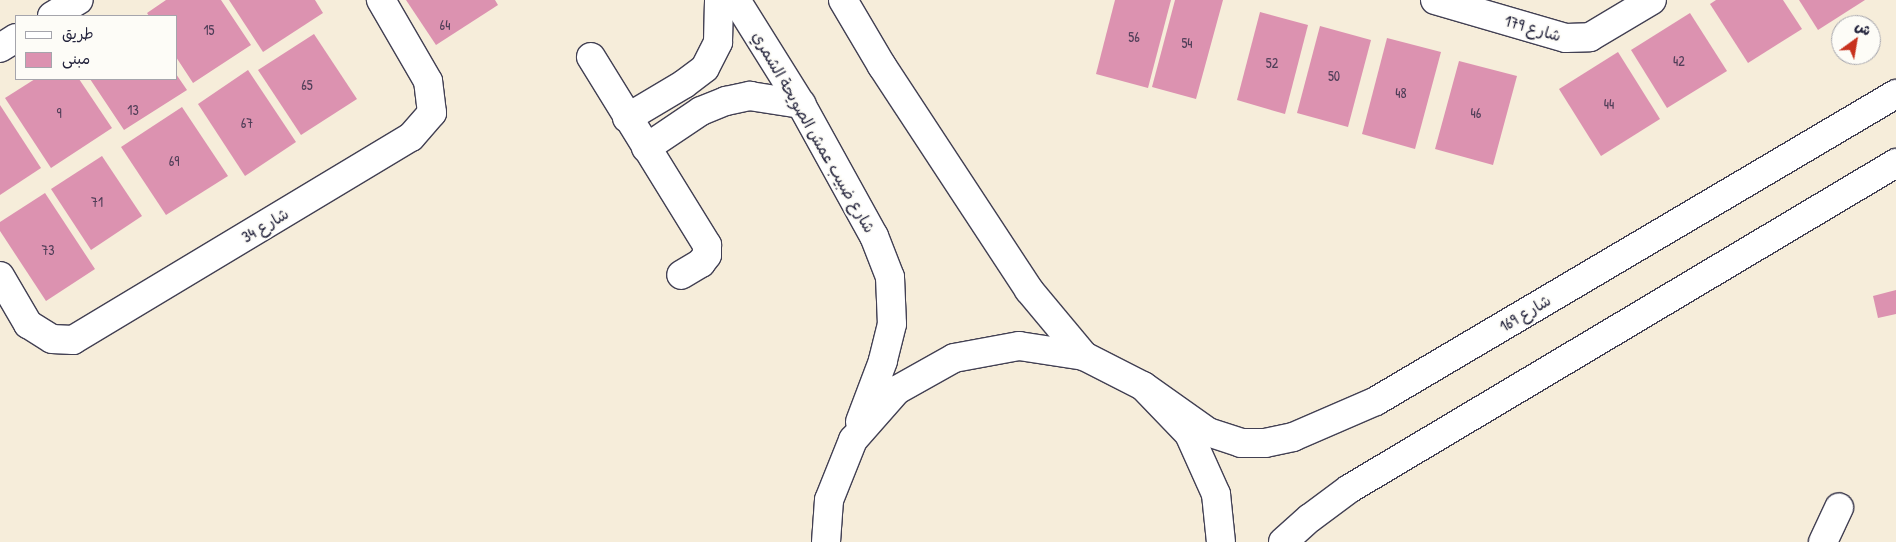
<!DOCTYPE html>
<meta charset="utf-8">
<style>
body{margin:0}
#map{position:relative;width:1896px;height:542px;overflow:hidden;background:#f6edda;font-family:"Patrick Hand","Playpen Sans Arabic",sans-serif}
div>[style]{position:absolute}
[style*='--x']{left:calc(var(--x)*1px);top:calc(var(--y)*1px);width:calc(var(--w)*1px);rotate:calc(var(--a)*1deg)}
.building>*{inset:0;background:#dc92b0}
.roads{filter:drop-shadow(1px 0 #424053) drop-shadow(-1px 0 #424053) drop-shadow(0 1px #424053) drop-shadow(0 -1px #424053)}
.minor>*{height:28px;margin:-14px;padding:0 14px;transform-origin:14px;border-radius:14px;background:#fff}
span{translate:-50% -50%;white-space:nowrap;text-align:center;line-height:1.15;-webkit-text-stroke:4px #fdfcf7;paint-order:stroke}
.number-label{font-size:14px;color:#503e58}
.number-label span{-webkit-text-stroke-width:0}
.street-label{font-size:16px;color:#22223b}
.legend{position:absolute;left:15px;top:15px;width:162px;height:65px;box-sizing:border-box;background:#fdfcf7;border:1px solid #a5a5ac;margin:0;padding:6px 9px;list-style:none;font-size:15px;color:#22223b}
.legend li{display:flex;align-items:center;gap:10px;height:25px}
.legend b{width:25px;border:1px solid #a5a5ac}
.north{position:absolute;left:1831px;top:15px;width:50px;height:50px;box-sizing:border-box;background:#fdfcf7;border:1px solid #a5a5ac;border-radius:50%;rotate:32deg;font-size:14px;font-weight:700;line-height:20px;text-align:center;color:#22223b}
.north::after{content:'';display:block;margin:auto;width:18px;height:22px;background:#c8321e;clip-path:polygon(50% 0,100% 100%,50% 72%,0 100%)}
</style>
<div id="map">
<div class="building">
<div style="clip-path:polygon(166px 0,221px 0,251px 45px,193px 83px,176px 57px,176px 16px,149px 16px,147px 13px)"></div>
<div style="clip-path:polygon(229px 0,315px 0,323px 13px,263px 52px)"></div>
<div style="clip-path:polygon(406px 0,495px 0,498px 5px,436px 45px)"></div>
<div style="clip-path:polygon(1115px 0,1171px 0,1148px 88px,1096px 74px)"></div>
<div style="clip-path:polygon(1175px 0,1223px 0,1196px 99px,1152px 87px)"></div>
<div style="clip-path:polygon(1716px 0,1783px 0,1802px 29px,1748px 63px,1710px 4px)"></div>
<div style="clip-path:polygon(1799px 0,1865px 0,1818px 30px)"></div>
<div style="clip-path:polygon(1260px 12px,1308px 25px,1285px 114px,1237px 100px)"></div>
<div style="clip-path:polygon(1690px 13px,1727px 71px,1667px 108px,1631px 50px)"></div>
<div style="clip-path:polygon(1320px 26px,1371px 40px,1348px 127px,1297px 113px)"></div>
<div style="clip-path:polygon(314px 34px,357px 99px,301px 135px,258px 70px)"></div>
<div style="clip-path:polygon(1387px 38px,1441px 52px,1415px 149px,1362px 134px)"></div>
<div style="clip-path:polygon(1618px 52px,1660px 119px,1601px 156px,1559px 89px)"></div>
<div style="clip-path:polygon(1459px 61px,1517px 76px,1493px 165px,1435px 149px)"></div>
<div style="clip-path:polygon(248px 70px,296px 142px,245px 176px,198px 104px)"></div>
<div style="clip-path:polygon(176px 74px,187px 90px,124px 130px,90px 79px,176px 79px)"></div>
<div style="clip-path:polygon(35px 79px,79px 79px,112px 128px,51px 168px,5px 98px)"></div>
<div style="clip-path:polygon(0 105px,41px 168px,0 195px)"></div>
<div style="clip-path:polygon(182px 107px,228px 176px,166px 215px,121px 147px)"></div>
<div style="clip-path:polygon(102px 156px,142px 216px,91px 250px,51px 189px)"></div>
<div style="clip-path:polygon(45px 193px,95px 269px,46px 301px,0 231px,0 222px)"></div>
<div style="clip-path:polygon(1896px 290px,1896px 314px,1878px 318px,1873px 296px)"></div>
</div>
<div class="roads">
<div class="minor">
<div style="--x:736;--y:0;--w:123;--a:58"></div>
<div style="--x:801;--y:104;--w:151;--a:61.1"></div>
<div style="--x:874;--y:236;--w:44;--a:68.7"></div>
<div style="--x:890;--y:277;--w:47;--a:87.6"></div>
<div style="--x:892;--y:324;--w:38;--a:104"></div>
<div style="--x:883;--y:361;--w:65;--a:110.7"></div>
<div style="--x:843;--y:0;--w:77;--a:59.4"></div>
<div style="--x:882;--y:66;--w:268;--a:56.7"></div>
<div style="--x:1029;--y:290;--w:86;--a:50.2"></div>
<div style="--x:1435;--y:0;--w:136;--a:16.2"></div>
<div style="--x:1566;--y:38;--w:24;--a:-2"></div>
<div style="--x:1590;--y:37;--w:72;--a:-30.8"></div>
<div style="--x:52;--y:16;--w:31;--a:-31"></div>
<div style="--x:0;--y:48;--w:19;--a:-32"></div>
<div style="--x:591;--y:57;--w:221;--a:58.3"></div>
<div style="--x:707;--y:245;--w:10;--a:90"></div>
<div style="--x:707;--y:255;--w:10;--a:127"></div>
<div style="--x:701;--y:263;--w:23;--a:149"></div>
<div style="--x:627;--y:118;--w:66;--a:-30.8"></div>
<div style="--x:684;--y:84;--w:26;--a:-37"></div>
<div style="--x:705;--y:68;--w:29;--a:-63"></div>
<div style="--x:718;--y:42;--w:42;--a:-88.6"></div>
<div style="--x:646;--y:148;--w:66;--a:-33.9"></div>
<div style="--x:701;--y:111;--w:27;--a:-22"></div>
<div style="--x:726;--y:101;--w:25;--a:-12"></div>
<div style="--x:750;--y:96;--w:52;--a:8.9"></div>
<div style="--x:0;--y:276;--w:56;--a:59.7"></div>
<div style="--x:28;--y:324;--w:28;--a:32"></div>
<div style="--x:52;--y:339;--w:21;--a:3"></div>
<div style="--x:73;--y:340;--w:394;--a:-31"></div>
<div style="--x:411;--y:137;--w:32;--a:-49"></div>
<div style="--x:432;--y:113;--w:32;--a:-97"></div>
<div style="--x:428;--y:81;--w:94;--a:-120.1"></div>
<div style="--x:1143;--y:386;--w:80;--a:35.3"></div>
<div style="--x:1208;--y:432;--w:35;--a:18"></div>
<div style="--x:1241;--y:443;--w:24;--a:0"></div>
<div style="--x:1265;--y:443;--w:29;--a:-12"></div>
<div style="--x:1293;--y:437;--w:90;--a:-23.4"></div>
<div style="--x:1376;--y:401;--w:604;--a:-30.56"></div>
<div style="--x:826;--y:542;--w:42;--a:-85.9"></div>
<div style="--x:829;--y:500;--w:65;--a:-68.2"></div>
<div style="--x:853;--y:440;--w:67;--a:-48.7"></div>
<div style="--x:897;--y:390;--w:65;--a:-29.3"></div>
<div style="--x:954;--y:358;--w:66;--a:-10.5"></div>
<div style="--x:1019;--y:346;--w:66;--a:8.7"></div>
<div style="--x:1084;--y:356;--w:66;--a:27"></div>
<div style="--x:1143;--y:386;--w:66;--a:46.2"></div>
<div style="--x:1189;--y:434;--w:66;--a:65.8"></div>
<div style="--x:1216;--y:494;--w:48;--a:84.1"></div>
<div style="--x:1283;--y:542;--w:36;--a:-42"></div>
<div style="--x:1310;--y:518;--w:49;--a:-36.6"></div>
<div style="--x:1349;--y:489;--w:637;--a:-30.79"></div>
<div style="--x:1823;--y:542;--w:38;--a:-65"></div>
</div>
</div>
<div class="number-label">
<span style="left:445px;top:25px">64</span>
<span style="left:209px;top:30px">15</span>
<span style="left:1134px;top:37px">56</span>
<span style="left:1187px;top:43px">54</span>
<span style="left:1679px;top:61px">42</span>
<span style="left:1272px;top:63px">52</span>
<span style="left:1334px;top:76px">50</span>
<span style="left:307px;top:85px">65</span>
<span style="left:1401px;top:93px">48</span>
<span style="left:1609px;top:104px">44</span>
<span style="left:133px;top:110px">13</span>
<span style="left:59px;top:113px">9</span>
<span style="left:1476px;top:113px">46</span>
<span style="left:247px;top:123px">67</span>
<span style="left:174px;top:161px">69</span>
<span style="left:97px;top:202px">71</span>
<span style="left:48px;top:250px">73</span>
</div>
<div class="street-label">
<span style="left:1533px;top:28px;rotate:16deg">شارع 179</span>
<span style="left:814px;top:132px;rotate:60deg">شارع ضبيب عمش الصويحة الشمري</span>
<span style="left:265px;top:225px;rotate:-31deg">شارع 34</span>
<span style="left:1525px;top:313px;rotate:-31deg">شارع 169</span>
</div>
<ul class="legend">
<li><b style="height:6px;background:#fff"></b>طريق</li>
<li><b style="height:14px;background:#dc92b0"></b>مبنى</li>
</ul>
<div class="north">ش</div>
</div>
